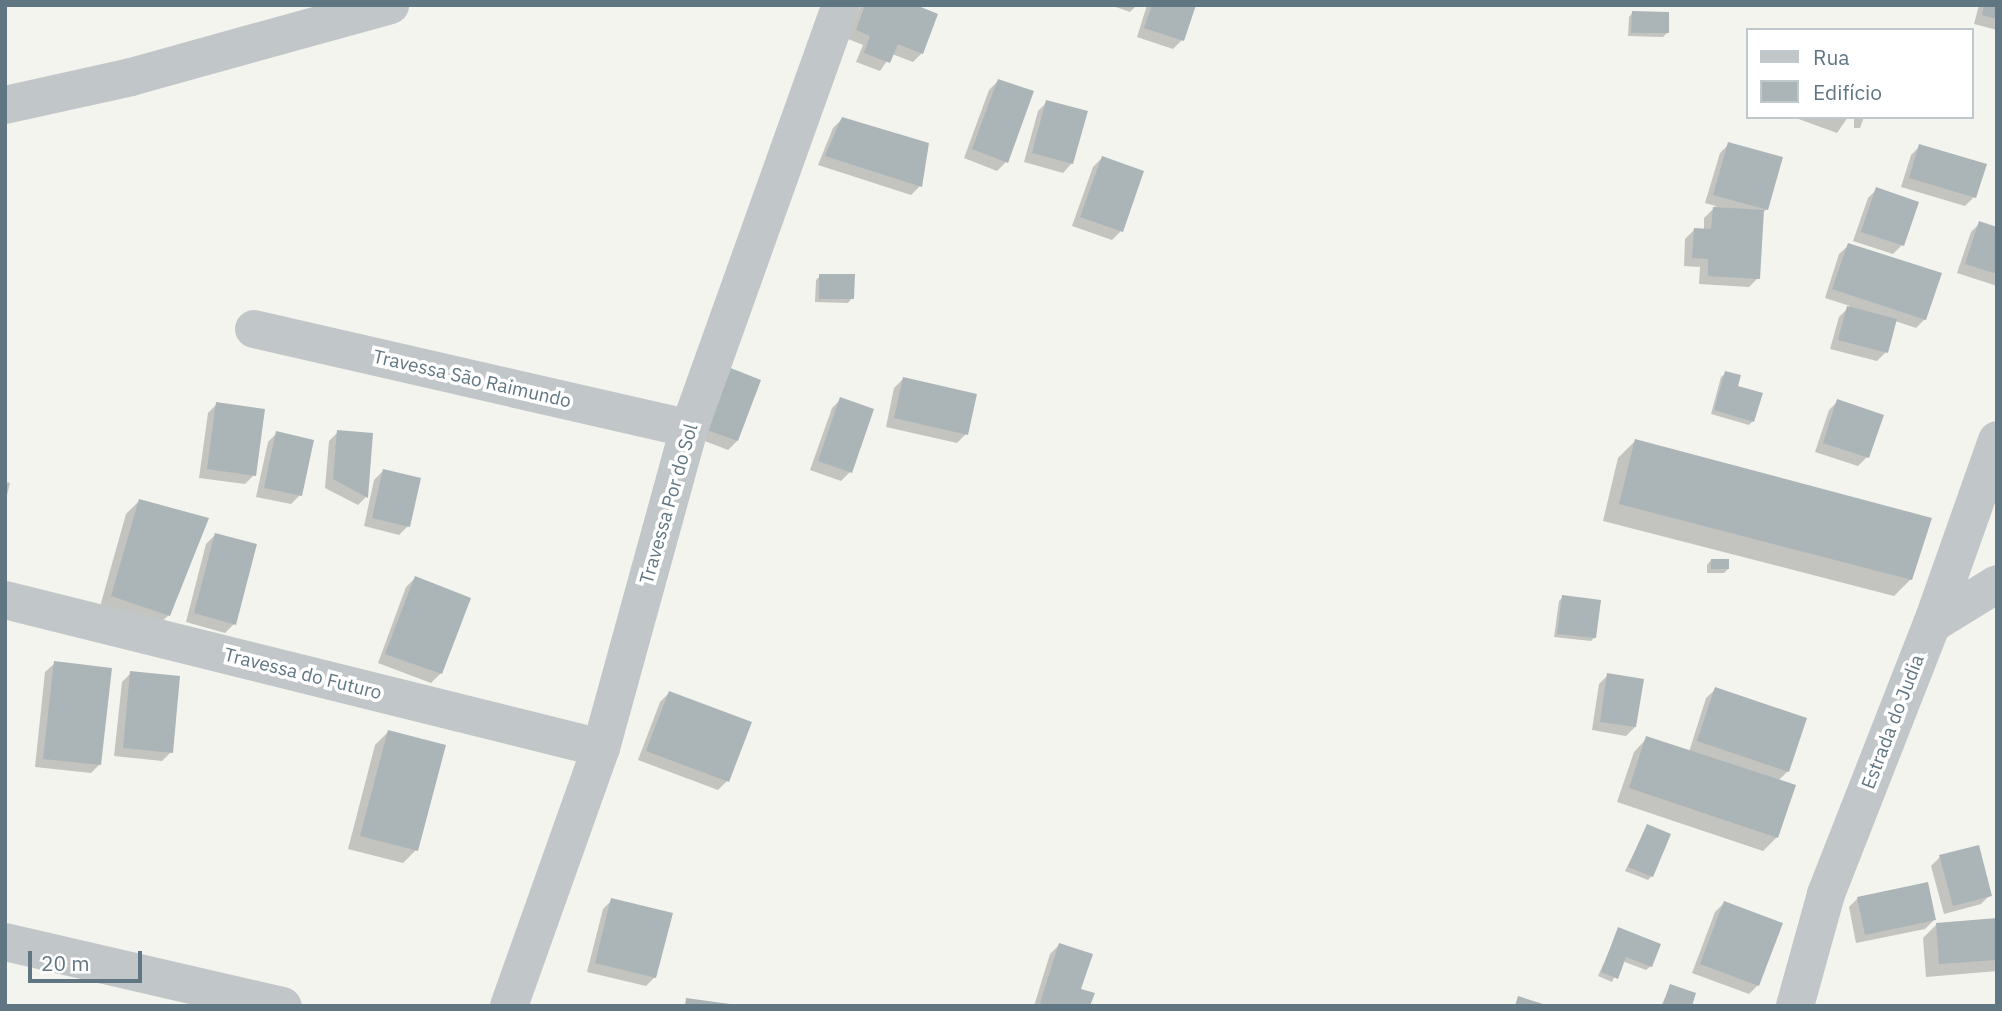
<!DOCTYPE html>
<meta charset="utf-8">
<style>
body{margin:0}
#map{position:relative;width:2002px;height:1011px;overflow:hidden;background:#f4f4ef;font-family:"IBM Plex Sans",sans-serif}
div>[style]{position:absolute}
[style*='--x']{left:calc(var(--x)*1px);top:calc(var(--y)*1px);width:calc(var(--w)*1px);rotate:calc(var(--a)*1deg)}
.shadow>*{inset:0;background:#0003}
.building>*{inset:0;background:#abb5b8}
.minor>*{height:38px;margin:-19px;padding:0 19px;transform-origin:19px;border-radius:19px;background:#c1c6c8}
span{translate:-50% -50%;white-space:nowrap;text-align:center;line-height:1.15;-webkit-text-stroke:7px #fff;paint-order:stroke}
.street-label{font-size:19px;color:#607783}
.frame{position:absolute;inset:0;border:7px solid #607783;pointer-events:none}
.legend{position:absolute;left:1746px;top:28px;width:228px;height:91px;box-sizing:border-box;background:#fff;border:2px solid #bfc9cd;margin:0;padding:9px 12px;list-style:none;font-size:21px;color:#607783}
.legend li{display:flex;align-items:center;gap:14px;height:35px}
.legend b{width:35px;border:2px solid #bfc9cd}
.scale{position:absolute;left:28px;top:951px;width:114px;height:32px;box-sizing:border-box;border:4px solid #607783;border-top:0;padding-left:9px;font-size:21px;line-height:24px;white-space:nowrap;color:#607783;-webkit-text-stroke:5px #fff;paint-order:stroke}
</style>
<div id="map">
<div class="shadow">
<div style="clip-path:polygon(861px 5px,911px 5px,922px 53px,913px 62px,892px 54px,880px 71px,856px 62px,863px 45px,848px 39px)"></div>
<div style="clip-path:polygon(1110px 5px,1137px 5px,1130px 12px)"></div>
<div style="clip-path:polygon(1147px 5px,1194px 5px,1182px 40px,1173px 49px,1137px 37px)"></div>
<div style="clip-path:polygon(1979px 5px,1997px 5px,1997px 30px,1974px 24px)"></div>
<div style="clip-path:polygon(1633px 12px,1667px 33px,1663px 37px,1628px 36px,1629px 17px)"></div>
<div style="clip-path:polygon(998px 81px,1006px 162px,997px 171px,964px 158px,989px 90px)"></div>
<div style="clip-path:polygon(1047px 102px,1072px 163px,1063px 173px,1024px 162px,1038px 111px)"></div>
<div style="clip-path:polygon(1793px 117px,1848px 117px,1837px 133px)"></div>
<div style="clip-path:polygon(1854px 117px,1864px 117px,1860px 128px,1854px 128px)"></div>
<div style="clip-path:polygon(842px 119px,920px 186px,911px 195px,818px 165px,833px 128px)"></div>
<div style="clip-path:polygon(1729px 144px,1767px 209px,1762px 213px,1758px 278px,1749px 287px,1699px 284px,1700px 267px,1684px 266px,1685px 239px,1694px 230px,1704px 230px,1704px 218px,1716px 206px,1705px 203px,1720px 153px)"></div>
<div style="clip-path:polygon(1920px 146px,1974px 197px,1965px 206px,1901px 187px,1911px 155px)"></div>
<div style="clip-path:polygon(1102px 158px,1121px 231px,1112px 240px,1072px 226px,1093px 167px)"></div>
<div style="clip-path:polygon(1877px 189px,1902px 245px,1893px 254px,1853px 241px,1868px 198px)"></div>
<div style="clip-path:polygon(1980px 223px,1997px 229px,1997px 286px,1957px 273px,1971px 232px)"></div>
<div style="clip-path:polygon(1849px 245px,1925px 319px,1916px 328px,1895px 321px,1886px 352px,1877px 361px,1830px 349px,1839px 317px,1850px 306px,1825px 298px,1839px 254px)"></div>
<div style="clip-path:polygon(820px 276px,852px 298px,848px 303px,815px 302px,816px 280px)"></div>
<div style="clip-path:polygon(1726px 373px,1753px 421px,1749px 425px,1711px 414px,1721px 377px)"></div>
<div style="clip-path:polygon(903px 379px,966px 434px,957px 443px,886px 427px,894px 388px)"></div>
<div style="clip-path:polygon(759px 381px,737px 441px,728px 450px,697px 438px)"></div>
<div style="clip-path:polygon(841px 399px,850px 472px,841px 481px,810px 470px,832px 408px)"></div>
<div style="clip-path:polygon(1838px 401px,1867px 457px,1858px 466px,1815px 452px,1829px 410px)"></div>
<div style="clip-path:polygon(217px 404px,254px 475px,245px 484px,199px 478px,208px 413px)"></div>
<div style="clip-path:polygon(338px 432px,366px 497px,358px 505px,325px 488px,329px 441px)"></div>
<div style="clip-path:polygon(277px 433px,300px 495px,291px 504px,256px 497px,268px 442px)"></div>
<div style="clip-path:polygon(1635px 441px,1911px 579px,1894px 596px,1603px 521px,1618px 458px)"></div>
<div style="clip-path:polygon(383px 471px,408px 526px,399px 535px,364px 526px,374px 480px)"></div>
<div style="clip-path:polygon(5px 482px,10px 483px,5px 503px)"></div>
<div style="clip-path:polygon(139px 501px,169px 615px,155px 628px,99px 610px,126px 514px)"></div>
<div style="clip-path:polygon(215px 535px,234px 624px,225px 633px,186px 622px,206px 544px)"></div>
<div style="clip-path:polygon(1711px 560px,1728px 569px,1724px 573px,1707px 573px,1707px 565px)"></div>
<div style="clip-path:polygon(415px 578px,469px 599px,440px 674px,431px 683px,378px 663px,406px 587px)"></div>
<div style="clip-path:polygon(1563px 597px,1595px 637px,1591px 641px,1554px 637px,1559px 601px)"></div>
<div style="clip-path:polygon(55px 663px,100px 764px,91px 773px,35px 767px,45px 672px)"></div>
<div style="clip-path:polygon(131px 673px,171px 752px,162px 761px,114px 756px,122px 682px)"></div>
<div style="clip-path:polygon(1608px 675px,1635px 727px,1626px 736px,1592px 730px,1599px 684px)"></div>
<div style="clip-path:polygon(1716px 689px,1788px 771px,1778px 781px,1777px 837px,1763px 851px,1617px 802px,1634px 752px,1647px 738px,1689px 752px,1706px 698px)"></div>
<div style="clip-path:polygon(669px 693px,727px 781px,718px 790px,638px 760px,660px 702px)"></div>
<div style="clip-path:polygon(388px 732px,416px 850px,403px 863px,348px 849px,375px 745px)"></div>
<div style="clip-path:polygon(1647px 826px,1652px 876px,1648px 880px,1625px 871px)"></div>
<div style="clip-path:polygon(1940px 857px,1990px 895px,1981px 904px,1944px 914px,1931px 866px)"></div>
<div style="clip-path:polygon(1858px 898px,1934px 920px,1925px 929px,1856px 943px,1849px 907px)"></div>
<div style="clip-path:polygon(612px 900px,655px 977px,646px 986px,587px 972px,603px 909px)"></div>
<div style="clip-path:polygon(1724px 903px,1758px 985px,1749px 994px,1692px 973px,1715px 912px)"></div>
<div style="clip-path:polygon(1997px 920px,1997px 971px,1926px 977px,1923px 938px,1937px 924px)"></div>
<div style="clip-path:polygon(1619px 929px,1651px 966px,1646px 970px,1622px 961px,1612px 982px,1598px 976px)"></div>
<div style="clip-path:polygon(1059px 945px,1079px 990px,1089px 1006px,1034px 1006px,1050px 954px)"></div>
<div style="clip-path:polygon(1671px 986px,1690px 1006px,1661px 1006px)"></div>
</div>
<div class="building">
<div style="clip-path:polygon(865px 5px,916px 5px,938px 14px,923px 54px,898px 44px,890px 63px,864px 53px,870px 36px,856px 30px)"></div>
<div style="clip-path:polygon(1152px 5px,1196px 5px,1184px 41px,1144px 28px)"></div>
<div style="clip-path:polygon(1984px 5px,1997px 5px,1997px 19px,1982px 15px)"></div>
<div style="clip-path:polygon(1632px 11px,1669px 12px,1669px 33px,1631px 33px)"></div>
<div style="clip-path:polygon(998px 79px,1034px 91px,1008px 163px,972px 149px)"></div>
<div style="clip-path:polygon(1046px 100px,1088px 111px,1073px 164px,1032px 153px)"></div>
<div style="clip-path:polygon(842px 117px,929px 143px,922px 187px,825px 156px)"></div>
<div style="clip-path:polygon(1728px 142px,1783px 157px,1768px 210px,1713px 195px)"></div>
<div style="clip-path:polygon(1919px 144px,1987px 164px,1976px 198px,1909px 178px)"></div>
<div style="clip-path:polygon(1102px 156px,1144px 171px,1123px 232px,1080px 217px)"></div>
<div style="clip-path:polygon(1876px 187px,1919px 202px,1904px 246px,1861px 232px)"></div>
<div style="clip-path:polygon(1713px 207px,1764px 210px,1760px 279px,1708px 276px,1708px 259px,1692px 258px,1694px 228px,1711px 229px)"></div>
<div style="clip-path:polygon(1979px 221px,1997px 227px,1997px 274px,1965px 264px)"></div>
<div style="clip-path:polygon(1848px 243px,1942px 273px,1926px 320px,1832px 289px)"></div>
<div style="clip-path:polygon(819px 274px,855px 274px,854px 299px,819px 299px)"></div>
<div style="clip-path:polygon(1847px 306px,1897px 319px,1888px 353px,1838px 340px)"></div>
<div style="clip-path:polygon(728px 367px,761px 380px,738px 441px,704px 429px)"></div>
<div style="clip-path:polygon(1725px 371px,1741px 375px,1738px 386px,1763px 393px,1754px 422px,1714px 410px)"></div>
<div style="clip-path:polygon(903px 377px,977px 394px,968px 435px,894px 418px)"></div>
<div style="clip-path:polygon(840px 397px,874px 409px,852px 473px,818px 461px)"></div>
<div style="clip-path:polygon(1837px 399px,1884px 415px,1869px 458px,1823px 443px)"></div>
<div style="clip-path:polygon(216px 402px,265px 409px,256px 476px,207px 469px)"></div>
<div style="clip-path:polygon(337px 430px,373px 433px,368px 498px,333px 479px)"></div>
<div style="clip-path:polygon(276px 431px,314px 440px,302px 496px,264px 488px)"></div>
<div style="clip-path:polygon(1635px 439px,1932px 518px,1912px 580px,1619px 504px)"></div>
<div style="clip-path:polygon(383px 469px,421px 478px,410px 527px,372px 518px)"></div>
<div style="clip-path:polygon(139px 499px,209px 518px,170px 616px,111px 596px)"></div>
<div style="clip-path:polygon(215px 533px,257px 544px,236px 625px,194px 613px)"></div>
<div style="clip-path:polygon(1711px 559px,1729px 559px,1729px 569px,1711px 569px)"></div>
<div style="clip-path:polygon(415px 576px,471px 598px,442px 674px,385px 654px)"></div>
<div style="clip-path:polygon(1562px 595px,1601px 600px,1596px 638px,1557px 634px)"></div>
<div style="clip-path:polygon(54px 661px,112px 668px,101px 765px,43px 759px)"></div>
<div style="clip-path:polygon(130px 671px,180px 676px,173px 753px,123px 748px)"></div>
<div style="clip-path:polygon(1607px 673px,1644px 679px,1636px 727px,1600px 722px)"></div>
<div style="clip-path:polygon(1715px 687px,1807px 718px,1789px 772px,1697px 741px)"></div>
<div style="clip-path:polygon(669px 691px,752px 722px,729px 782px,646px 751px)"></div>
<div style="clip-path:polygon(388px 730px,446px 745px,418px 851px,360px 836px)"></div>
<div style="clip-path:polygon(1646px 736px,1796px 785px,1778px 838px,1629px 788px)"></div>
<div style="clip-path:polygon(1647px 824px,1671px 834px,1653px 877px,1628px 867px)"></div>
<div style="clip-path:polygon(1979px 845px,1992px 896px,1953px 906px,1939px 855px)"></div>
<div style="clip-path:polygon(1928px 882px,1936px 920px,1865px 935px,1857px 897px)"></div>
<div style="clip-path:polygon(611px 898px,673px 913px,656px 978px,595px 963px)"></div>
<div style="clip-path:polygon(1724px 901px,1783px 923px,1759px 986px,1700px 964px)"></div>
<div style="clip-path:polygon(1997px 918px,1997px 960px,1939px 964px,1936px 923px)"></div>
<div style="clip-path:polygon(1618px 927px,1661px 944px,1652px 967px,1626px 957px,1618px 979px,1601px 972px)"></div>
<div style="clip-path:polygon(1059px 943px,1093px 954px,1081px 989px,1095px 993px,1090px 1006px,1049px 1006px,1040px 1003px)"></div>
<div style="clip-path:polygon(1670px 984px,1696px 993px,1692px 1006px,1663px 1004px)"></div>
<div style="clip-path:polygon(1518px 996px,1546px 1005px,1546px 1006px,1515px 1006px)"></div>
<div style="clip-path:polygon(686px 998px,730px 1004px,730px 1006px,685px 1006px)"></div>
</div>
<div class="minor">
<div style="--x:5;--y:105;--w:129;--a:-12.5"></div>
<div style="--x:131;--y:77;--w:269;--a:-15.5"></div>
<div style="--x:254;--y:329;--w:446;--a:12.9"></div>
<div style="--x:5;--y:600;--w:614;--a:13.95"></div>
<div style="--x:1932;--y:624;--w:76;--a:-31.6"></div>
<div style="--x:5;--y:942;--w:285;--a:13"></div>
<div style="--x:509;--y:1006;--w:274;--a:-70.4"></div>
<div style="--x:601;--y:748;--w:331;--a:-74.6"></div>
<div style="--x:689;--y:429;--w:450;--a:-70.3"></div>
<div style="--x:1795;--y:1006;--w:116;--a:-74.5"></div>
<div style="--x:1826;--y:894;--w:290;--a:-68.6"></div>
<div style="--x:1932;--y:624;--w:195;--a:-70.5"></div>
</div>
<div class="street-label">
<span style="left:472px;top:379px;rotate:13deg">Travessa São Raimundo</span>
<span style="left:669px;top:504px;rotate:-74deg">Travessa Por do Sol</span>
<span style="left:303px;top:674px;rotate:14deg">Travessa do Futuro</span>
<span style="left:1893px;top:722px;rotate:-69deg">Estrada do Judia</span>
</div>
<div class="frame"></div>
<ul class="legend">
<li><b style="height:9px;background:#c1c6c8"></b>Rua</li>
<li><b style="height:19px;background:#abb5b8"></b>Edifício</li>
</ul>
<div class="scale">20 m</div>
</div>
